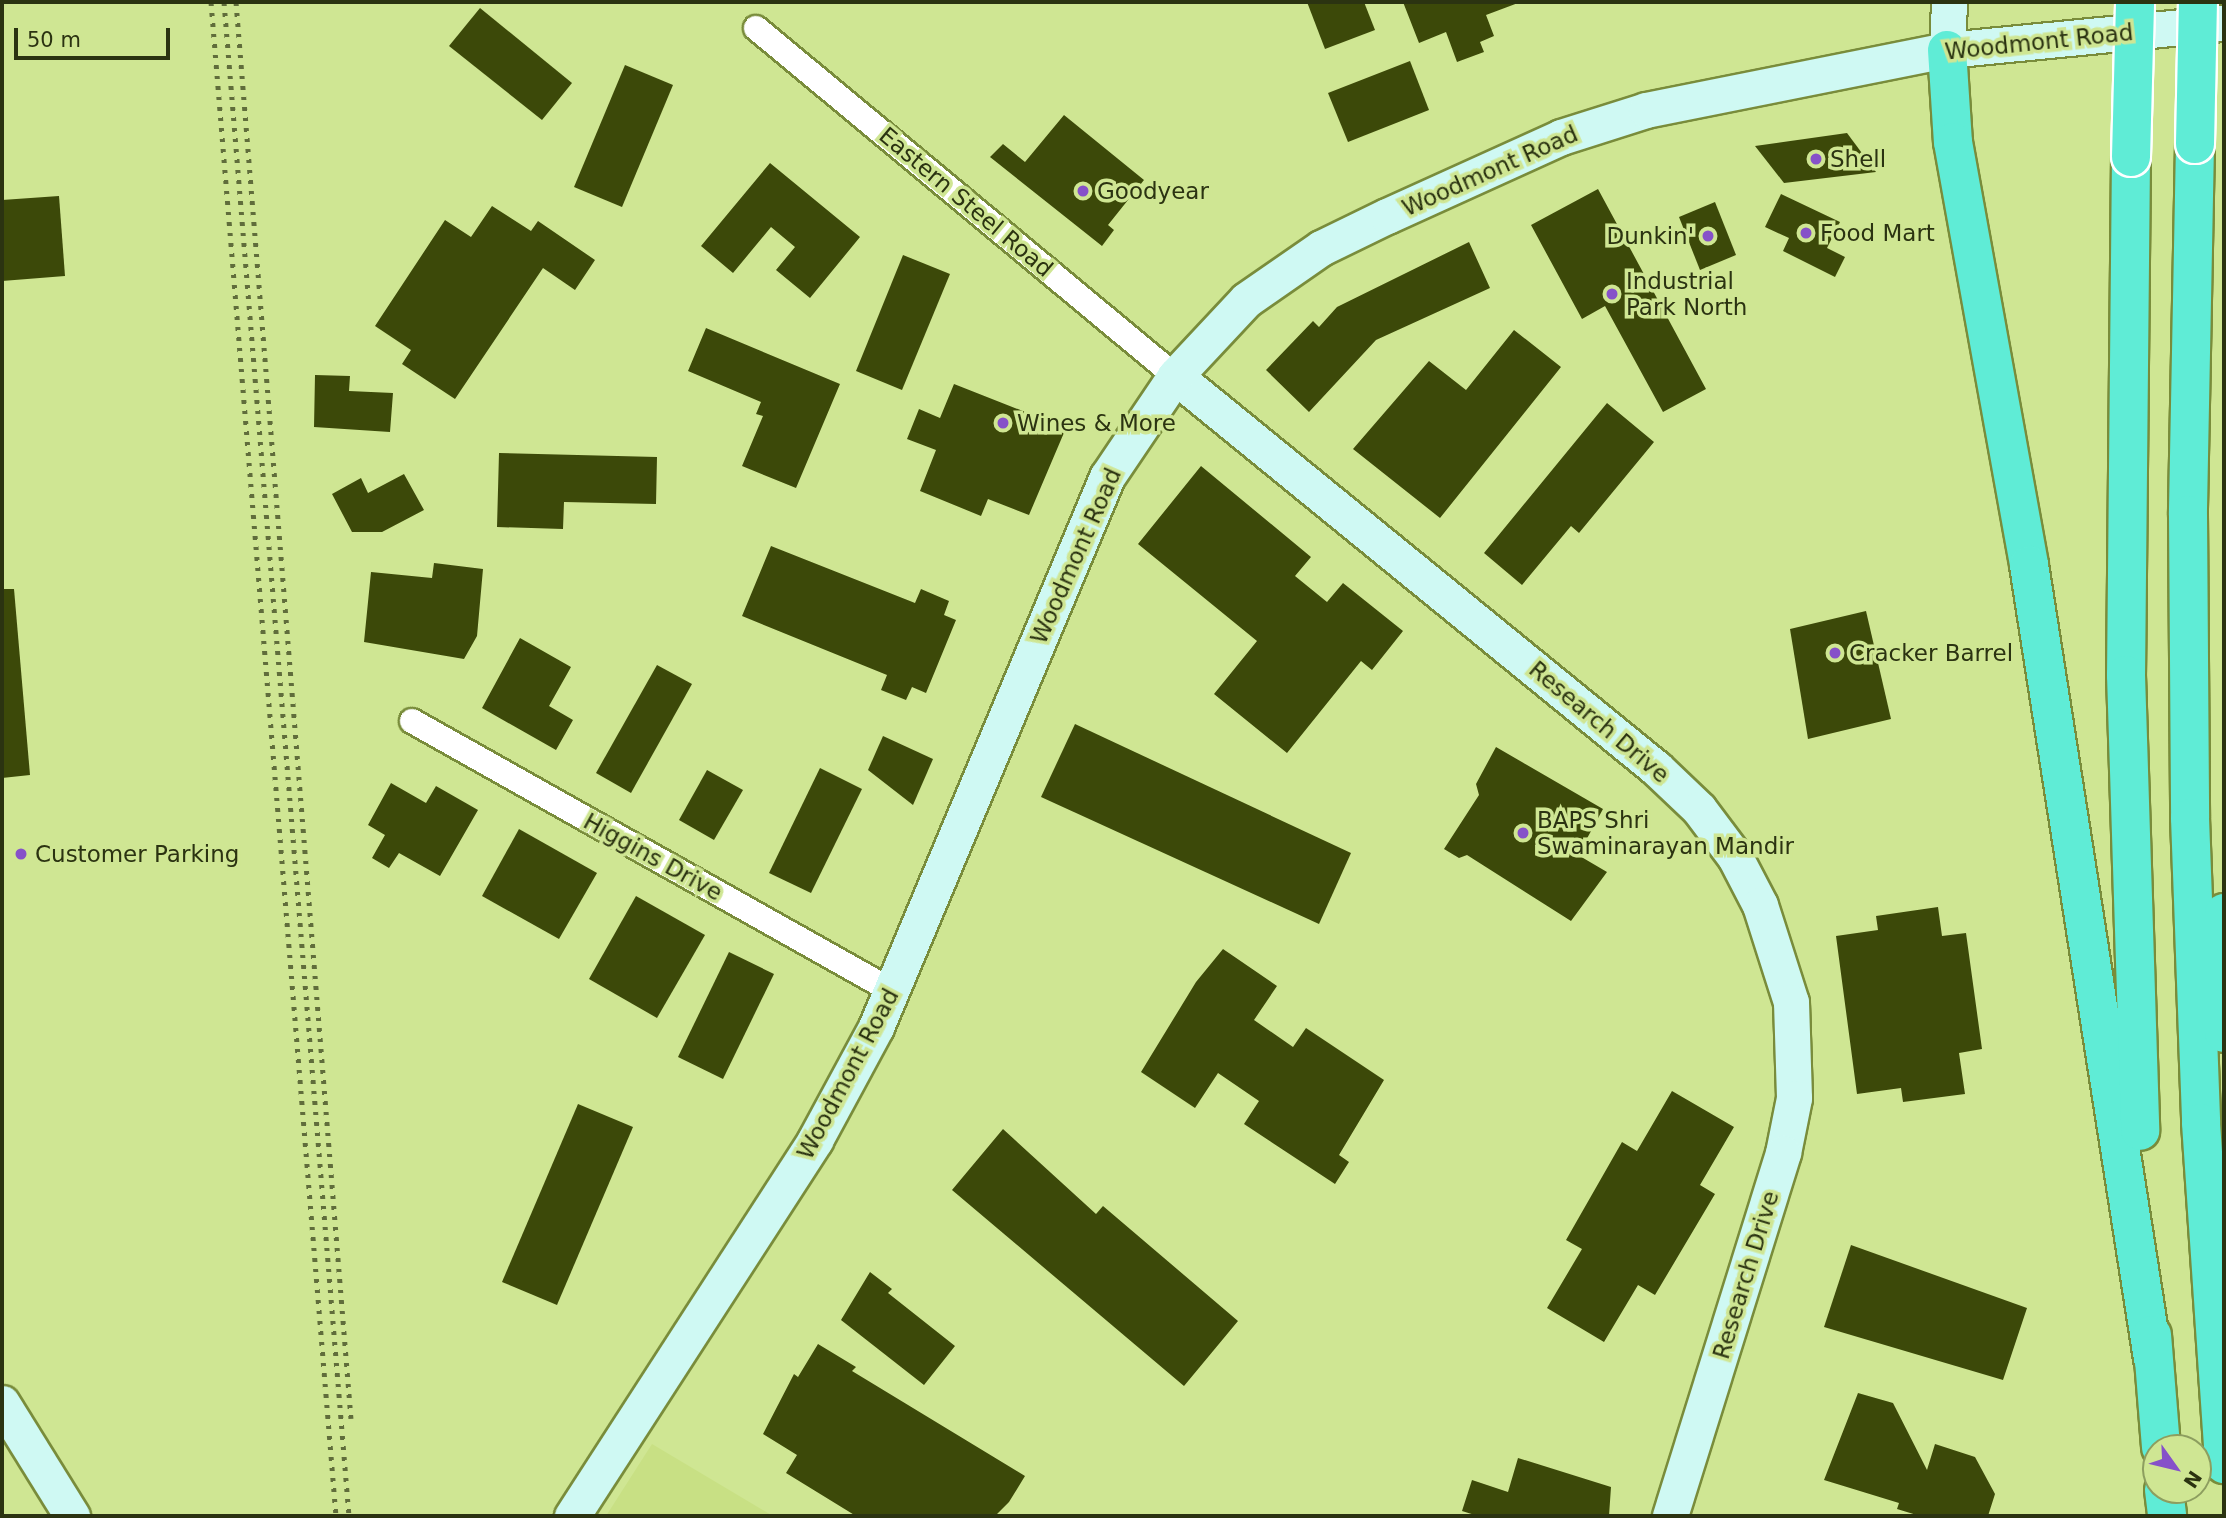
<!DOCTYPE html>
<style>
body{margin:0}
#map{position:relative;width:2226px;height:1518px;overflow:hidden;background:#cfe693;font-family:"DejaVu Sans",sans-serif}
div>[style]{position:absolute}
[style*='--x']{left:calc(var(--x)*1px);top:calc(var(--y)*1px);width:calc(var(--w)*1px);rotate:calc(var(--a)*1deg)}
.built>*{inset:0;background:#c8e084}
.building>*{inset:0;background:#3c4909}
.roads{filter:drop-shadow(2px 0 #798c3b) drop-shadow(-2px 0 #798c3b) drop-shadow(0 2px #798c3b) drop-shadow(0 -2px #798c3b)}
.street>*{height:24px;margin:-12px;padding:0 12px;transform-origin:12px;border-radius:12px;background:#fff}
.secondary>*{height:35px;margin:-17.5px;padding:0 17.5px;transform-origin:17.5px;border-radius:17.5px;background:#cff9f3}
.highway>*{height:38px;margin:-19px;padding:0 19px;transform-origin:19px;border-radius:19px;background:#5fecd6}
.rail>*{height:5px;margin-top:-2.5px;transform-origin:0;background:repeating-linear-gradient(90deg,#606d3b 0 3.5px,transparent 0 10.5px)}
.bridges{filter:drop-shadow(2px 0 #fff) drop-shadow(-2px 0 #fff) drop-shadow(0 2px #fff) drop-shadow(0 -2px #fff)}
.highway-bridge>*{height:38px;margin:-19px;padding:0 19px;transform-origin:19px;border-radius:19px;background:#5fecd6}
.dots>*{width:19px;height:19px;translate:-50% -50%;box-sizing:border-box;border:4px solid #cfe693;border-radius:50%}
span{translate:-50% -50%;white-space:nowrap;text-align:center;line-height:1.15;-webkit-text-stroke:7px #cfe693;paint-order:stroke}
.street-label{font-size:23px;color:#2b3311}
.poi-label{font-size:23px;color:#2b3311}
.left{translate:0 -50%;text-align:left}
.right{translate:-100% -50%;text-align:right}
.frame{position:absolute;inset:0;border:4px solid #2b3311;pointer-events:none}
.north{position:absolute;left:2142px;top:1434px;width:70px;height:70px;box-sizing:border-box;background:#cfe693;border:2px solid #8d9e5f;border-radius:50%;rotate:124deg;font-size:19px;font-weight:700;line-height:28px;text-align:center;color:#2b3311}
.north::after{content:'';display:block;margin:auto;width:24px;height:32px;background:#8651c9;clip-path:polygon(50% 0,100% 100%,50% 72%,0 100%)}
.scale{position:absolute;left:14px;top:28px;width:156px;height:32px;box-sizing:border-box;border:4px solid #2b3311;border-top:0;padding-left:9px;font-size:21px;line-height:24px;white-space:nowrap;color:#2b3311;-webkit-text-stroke:5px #cfe693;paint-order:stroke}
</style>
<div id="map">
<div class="built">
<div style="clip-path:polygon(652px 1444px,773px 1516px,606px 1516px)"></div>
</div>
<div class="building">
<div style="clip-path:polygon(1307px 2px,1364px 2px,1375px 30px,1325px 49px)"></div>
<div style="clip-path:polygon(1403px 2px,1518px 2px,1518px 3px,1486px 15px,1494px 36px,1480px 42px,1484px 52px,1457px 62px,1446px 32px,1419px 43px)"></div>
<div style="clip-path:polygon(480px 8px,572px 83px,542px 120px,449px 46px)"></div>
<div style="clip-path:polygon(1410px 61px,1429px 110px,1348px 142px,1328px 93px)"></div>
<div style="clip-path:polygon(625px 65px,673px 85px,622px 207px,574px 187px)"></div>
<div style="clip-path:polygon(1064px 115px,1144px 180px,1108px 225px,1114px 230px,1102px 246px,990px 157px,1003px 144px,1025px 162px)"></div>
<div style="clip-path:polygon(1847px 133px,1876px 172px,1784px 183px,1755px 146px)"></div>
<div style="clip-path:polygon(770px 163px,860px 237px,810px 298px,776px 270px,795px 247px,771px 227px,733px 273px,701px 246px)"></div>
<div style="clip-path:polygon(1598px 189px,1706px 389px,1663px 412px,1605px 306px,1582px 319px,1531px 225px)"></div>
<div style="clip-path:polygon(1781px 194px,1840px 222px,1827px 248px,1845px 257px,1835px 277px,1783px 251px,1789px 238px,1765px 227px)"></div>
<div style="clip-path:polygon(59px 196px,65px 276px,2px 281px,2px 200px)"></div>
<div style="clip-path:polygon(1715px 202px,1736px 255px,1700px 270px,1679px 217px)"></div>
<div style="clip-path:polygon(492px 206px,531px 231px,538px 221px,595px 260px,575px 290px,543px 268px,455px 399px,402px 364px,411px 350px,375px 326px,445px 220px,471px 237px)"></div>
<div style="clip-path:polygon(1469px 242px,1490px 288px,1376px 340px,1309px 412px,1266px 370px,1313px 321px,1319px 327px,1337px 307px)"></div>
<div style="clip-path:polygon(903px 255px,950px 274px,902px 390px,856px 371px)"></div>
<div style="clip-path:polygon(706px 328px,840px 384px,796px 488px,742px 466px,763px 416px,756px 414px,761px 402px,688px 371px)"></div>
<div style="clip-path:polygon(1514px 330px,1561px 367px,1440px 518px,1353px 449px,1429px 361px,1466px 390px)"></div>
<div style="clip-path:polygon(315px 375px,350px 376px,349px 391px,393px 393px,390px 432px,314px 427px)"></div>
<div style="clip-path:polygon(954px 384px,1066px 428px,1029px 515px,988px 499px,981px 516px,920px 491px,936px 450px,907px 439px,919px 409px,940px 418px)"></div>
<div style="clip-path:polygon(1607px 403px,1654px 442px,1579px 533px,1571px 526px,1522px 585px,1484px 553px)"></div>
<div style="clip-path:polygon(499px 453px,657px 457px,656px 504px,564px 502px,563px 529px,497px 527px)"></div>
<div style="clip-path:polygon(1201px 466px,1311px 557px,1295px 576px,1327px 602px,1343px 583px,1403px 631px,1372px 670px,1361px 661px,1287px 753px,1214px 694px,1257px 641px,1138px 544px)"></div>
<div style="clip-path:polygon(404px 474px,424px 510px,382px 532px,352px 532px,332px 494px,361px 478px,368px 493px)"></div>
<div style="clip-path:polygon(771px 546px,915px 603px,921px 589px,949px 601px,944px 615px,956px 620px,926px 693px,912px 687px,906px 700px,881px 690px,887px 675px,742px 616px)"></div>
<div style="clip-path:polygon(434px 563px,483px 569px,477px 636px,464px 659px,364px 642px,371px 572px,432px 578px)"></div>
<div style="clip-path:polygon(2px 589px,14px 589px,30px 775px,2px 778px)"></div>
<div style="clip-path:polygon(1866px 611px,1891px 719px,1808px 739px,1790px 629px)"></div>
<div style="clip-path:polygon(520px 638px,571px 667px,549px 706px,573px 720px,556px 750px,482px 708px)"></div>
<div style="clip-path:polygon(657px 665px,692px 684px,631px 793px,596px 773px)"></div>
<div style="clip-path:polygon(1075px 724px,1351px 853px,1319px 924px,1041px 797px)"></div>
<div style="clip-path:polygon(883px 736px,933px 759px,913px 805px,868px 770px)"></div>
<div style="clip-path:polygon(1496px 747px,1603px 809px,1578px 855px,1607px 872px,1571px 921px,1467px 855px,1459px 858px,1444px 849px,1479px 795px,1476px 784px)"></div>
<div style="clip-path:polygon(820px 768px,862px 789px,811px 893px,769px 873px)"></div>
<div style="clip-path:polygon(707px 770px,743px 790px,714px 840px,679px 820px)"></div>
<div style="clip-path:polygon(391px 783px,426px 803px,436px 786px,478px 810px,440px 876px,399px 853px,389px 868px,372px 858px,385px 835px,368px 825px)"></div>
<div style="clip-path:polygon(519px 829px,597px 873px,559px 939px,482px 896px)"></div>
<div style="clip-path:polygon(636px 896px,705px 935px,657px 1018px,589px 979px)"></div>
<div style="clip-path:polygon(1938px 907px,1942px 936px,1966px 933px,1982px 1049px,1959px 1053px,1965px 1094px,1903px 1102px,1901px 1088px,1857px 1094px,1836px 936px,1878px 930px,1876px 916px)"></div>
<div style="clip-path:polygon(1223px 949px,1277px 986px,1254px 1020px,1293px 1047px,1306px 1028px,1384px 1080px,1339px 1155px,1349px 1162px,1335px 1184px,1244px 1124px,1259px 1101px,1218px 1073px,1195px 1108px,1141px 1072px,1196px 982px)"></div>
<div style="clip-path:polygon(729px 952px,774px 974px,723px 1079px,678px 1057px)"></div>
<div style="clip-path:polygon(1672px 1091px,1734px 1127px,1700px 1185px,1715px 1194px,1655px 1295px,1638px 1285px,1604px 1342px,1547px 1308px,1582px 1249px,1566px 1240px,1622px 1142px,1637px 1151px)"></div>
<div style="clip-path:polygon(578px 1104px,633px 1127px,557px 1305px,502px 1282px)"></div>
<div style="clip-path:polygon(1003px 1129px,1096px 1214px,1103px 1206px,1238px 1321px,1184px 1386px,952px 1190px)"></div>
<div style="clip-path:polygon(1851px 1245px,2027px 1308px,2003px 1380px,1824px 1327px)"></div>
<div style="clip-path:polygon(870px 1272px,892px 1289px,888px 1293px,955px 1346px,924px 1385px,841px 1320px)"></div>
<div style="clip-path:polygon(818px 1344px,856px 1367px,852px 1371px,1025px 1476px,1009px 1502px,995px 1516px,856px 1516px,786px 1473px,797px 1455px,763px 1434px,794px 1374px,798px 1377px)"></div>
<div style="clip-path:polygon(1858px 1393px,1893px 1403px,1927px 1470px,1935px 1444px,1975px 1457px,1995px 1494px,1988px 1516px,1920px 1516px,1897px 1509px,1899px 1503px,1824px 1480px)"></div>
<div style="clip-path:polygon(1518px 1458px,1611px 1487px,1609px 1516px,1478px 1516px,1462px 1511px,1472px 1480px,1508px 1492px)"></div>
</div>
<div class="roads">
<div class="street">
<div style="--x:756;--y:28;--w:545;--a:39.71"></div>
<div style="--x:412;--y:721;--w:553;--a:29.35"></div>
</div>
<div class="secondary">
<div style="--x:1947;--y:50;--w:48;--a:-87.6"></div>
<div style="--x:1175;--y:376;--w:621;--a:39.18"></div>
<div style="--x:1656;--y:768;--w:59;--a:43.6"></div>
<div style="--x:1699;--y:809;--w:60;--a:53.1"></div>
<div style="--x:1735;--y:857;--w:54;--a:62.5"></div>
<div style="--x:1760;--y:905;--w:102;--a:72.3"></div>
<div style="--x:1791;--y:1002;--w:96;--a:88.2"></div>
<div style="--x:1794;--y:1098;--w:56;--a:101.3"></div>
<div style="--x:1783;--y:1153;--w:380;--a:107.3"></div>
<div style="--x:2;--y:1403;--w:133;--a:58.2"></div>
<div style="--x:572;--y:1516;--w:448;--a:-57.1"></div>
<div style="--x:815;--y:1140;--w:128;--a:-61.6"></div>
<div style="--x:876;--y:1027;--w:597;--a:-67.22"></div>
<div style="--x:1107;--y:477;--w:122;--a:-56"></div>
<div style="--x:1175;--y:376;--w:104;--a:-46.9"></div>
<div style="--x:1246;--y:300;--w:91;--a:-34.7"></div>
<div style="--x:1321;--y:248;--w:73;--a:-25.9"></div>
<div style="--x:1387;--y:216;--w:191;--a:-24.4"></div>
<div style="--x:1561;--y:137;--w:89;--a:-17.6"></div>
<div style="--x:1646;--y:110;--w:307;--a:-11.3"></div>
<div style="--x:1947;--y:50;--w:278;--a:-5.6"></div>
</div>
<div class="highway">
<div style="--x:1947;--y:50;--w:92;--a:86.3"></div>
<div style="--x:1953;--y:142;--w:430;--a:79.8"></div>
<div style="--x:2029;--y:565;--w:804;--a:81.12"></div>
<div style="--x:2195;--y:144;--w:371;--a:91.1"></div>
<div style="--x:2188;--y:515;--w:303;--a:89.6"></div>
<div style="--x:2190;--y:818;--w:305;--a:87.9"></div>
<div style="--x:2201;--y:1123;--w:342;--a:86.1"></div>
<div style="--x:2131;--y:157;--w:518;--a:90.55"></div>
<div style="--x:2126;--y:675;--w:456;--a:88.2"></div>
<div style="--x:2224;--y:913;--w:120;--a:90"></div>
<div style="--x:2152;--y:1335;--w:113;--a:85.4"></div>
<div style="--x:2164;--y:1490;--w:26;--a:83"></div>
</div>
</div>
<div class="rail">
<div style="--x:211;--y:2;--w:1519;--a:85.28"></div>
<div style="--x:224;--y:2;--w:1519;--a:85.28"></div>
<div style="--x:236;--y:2;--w:1421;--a:85.36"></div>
</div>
<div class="bridges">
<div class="highway-bridge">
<div style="--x:2195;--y:144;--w:142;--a:-88.8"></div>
<div style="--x:2131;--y:157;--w:155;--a:-88.5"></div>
</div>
</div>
<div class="dots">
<div style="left:1816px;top:159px;background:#8651c9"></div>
<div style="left:1083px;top:191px;background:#8651c9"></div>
<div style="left:1806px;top:233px;background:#8651c9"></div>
<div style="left:1708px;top:236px;background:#8651c9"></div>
<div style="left:1612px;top:294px;background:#8651c9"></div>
<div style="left:1003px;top:423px;background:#8651c9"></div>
<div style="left:1835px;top:653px;background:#8651c9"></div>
<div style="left:1523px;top:833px;background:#8651c9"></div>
<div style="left:21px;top:854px;background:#8651c9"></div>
</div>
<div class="street-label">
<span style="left:2039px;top:42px;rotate:-6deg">Woodmont Road</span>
<span style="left:1490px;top:171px;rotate:-24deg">Woodmont Road</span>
<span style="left:966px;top:202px;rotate:40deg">Eastern Steel Road</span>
<span style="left:1076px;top:556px;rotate:-66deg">Woodmont Road</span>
<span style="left:1599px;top:722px;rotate:40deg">Research Drive</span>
<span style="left:653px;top:857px;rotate:29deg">Higgins Drive</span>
<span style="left:848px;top:1074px;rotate:-62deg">Woodmont Road</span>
<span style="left:1746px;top:1275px;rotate:-73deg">Research Drive</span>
</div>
<div class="poi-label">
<span class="left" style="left:1830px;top:159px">Shell</span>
<span class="left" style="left:1097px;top:191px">Goodyear</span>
<span class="left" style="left:1820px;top:233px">Food Mart</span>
<span class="right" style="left:1694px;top:236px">Dunkin'</span>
<span class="left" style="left:1626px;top:294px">Industrial<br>Park North</span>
<span class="left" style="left:1017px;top:423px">Wines &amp; More</span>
<span class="left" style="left:1849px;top:653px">Cracker Barrel</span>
<span class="left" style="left:1537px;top:833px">BAPS Shri<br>Swaminarayan Mandir</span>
<span class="left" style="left:35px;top:854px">Customer Parking</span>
</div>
<div class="frame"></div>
<div class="north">N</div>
<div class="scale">50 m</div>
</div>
